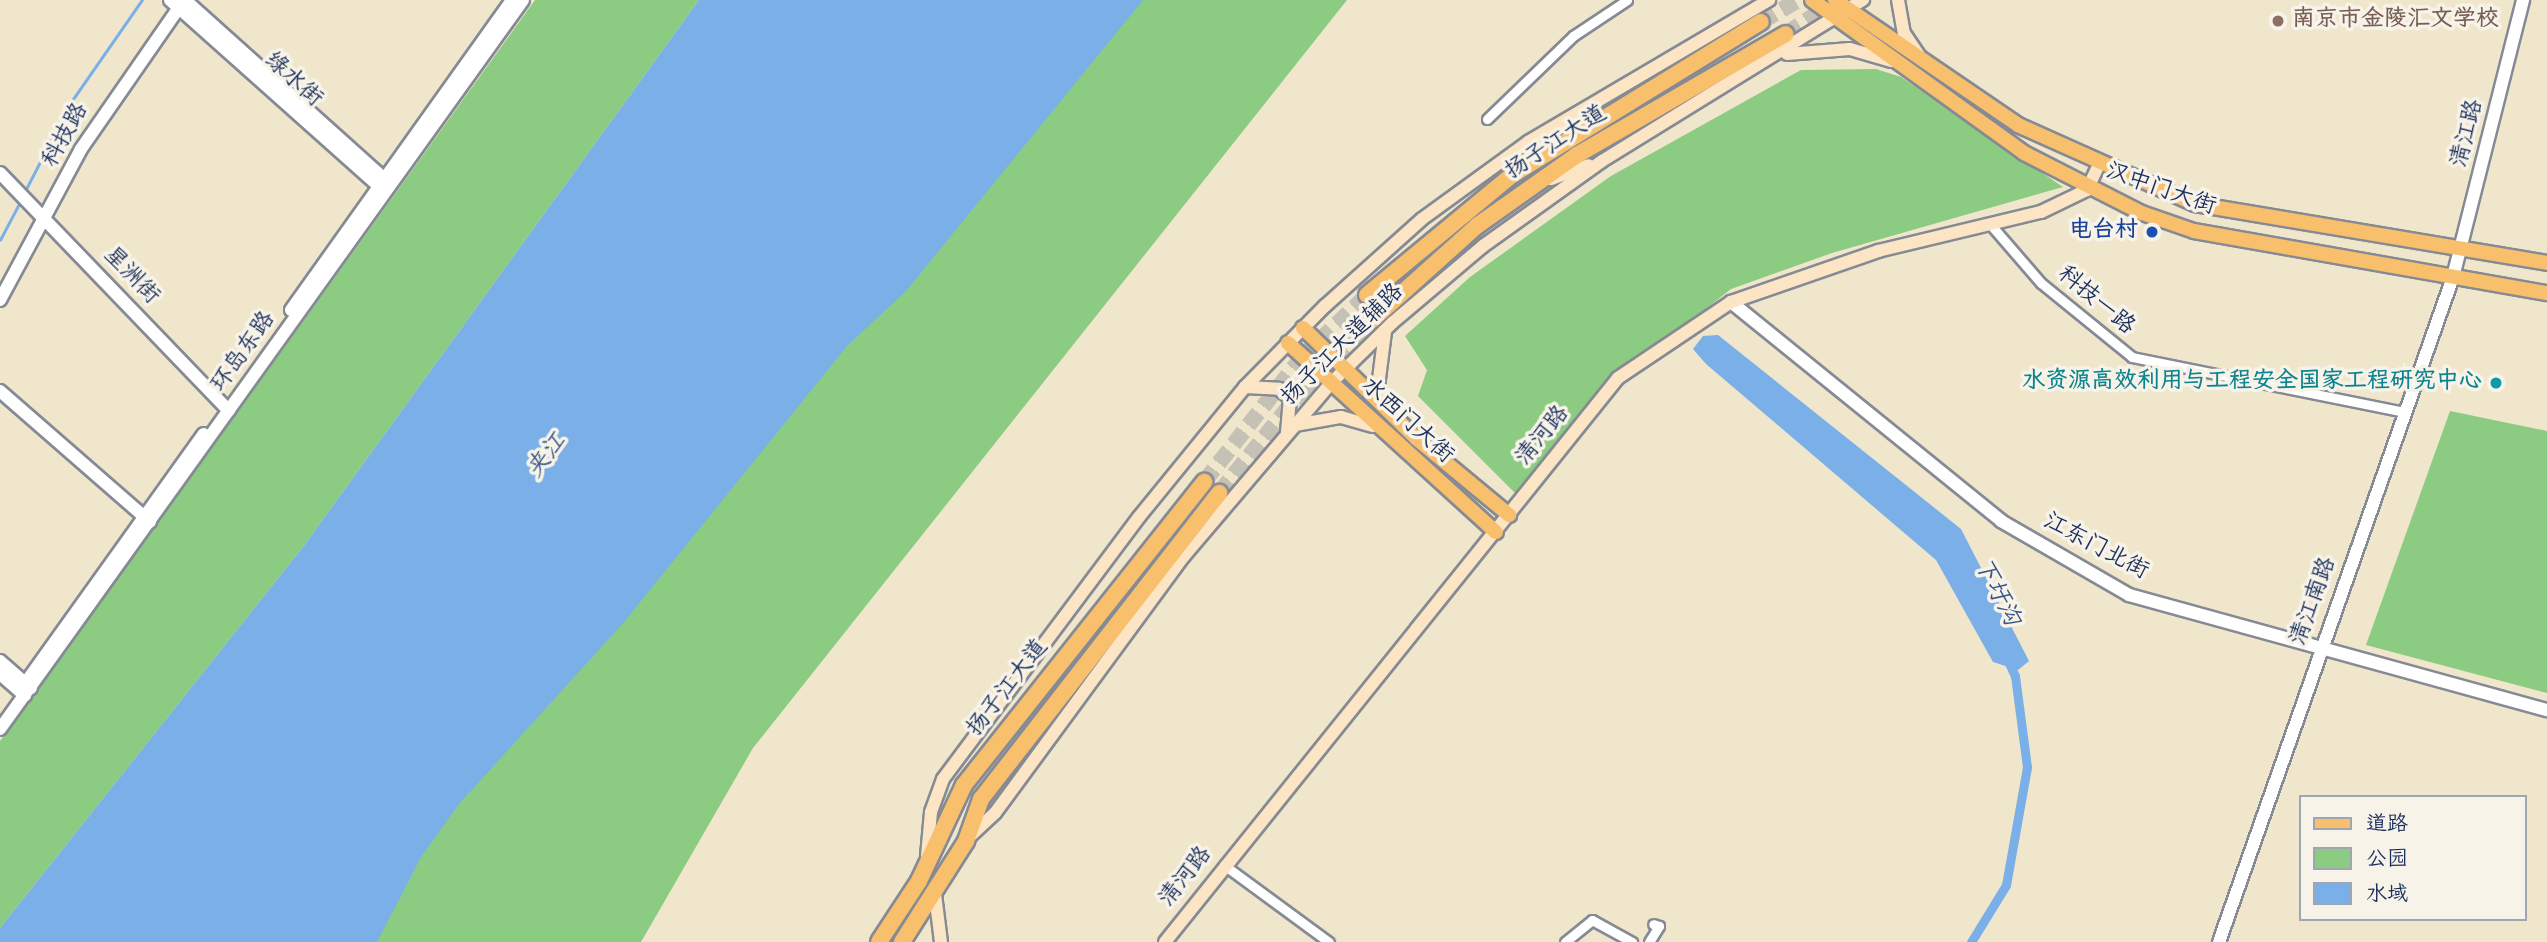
<!DOCTYPE html>
<meta charset="utf-8">
<style>
body{margin:0}
#map{position:relative;width:2547px;height:942px;overflow:hidden;background:#efe6cb;font-family:"Gochi Hand","LXGW WenKai TC",sans-serif}
div>[style]{position:absolute}
[style*='--x']{left:calc(var(--x)*1px);top:calc(var(--y)*1px);width:calc(var(--w)*1px);rotate:calc(var(--a)*1deg)}
.green>*{inset:0;background:#8bcb82}
.water>*{inset:0;background:#7bafe8}
.stream>*{height:2.5px;margin:-1.25px;padding:0 1.25px;transform-origin:1.25px;border-radius:1.25px;background:#7bafe8}
.canal>*{height:9px;margin:-4.5px;padding:0 4.5px;transform-origin:4.5px;border-radius:4.5px;background:#7bafe8}
.trunk-tunnel>*{height:16px;margin-top:-8px;transform-origin:0;background:repeating-linear-gradient(90deg,#c5c1b5 0 16px,transparent 0 24px)}
.roads{filter:drop-shadow(2px 0 #858a94) drop-shadow(-2px 0 #858a94) drop-shadow(0 2px #858a94) drop-shadow(0 -2px #858a94)}
.minor>*{height:9px;margin:-4.5px;padding:0 4.5px;transform-origin:4.5px;border-radius:4.5px;background:#fff}
.tertiary>*{height:12px;margin:-6px;padding:0 6px;transform-origin:6px;border-radius:6px;background:#fff}
.secondary>*{height:12px;margin:-6px;padding:0 6px;transform-origin:6px;border-radius:6px;background:#fce5c4}
.primary>*{height:14px;margin:-7px;padding:0 7px;transform-origin:7px;border-radius:7px;background:#f8bf6c}
.trunk>*{height:16px;margin:-8px;padding:0 8px;transform-origin:8px;border-radius:8px;background:#f8bf6c}
.dots>*{width:19px;height:19px;translate:-50% -50%;box-sizing:border-box;border:4px solid #f7f3e8;border-radius:50%}
span{translate:-50% -50%;white-space:nowrap;text-align:center;line-height:1.15;-webkit-text-stroke:7px #f7f3e8;paint-order:stroke}
.education-label{font-size:23px;color:#785e54;font-weight:700}
.left{translate:0 -50%;text-align:left}
.street-label{font-size:23px;color:#1b2f5e}
.transit-label{font-size:23px;color:#164399;font-weight:700}
.right{translate:-100% -50%;text-align:right}
.culture-label{font-size:23px;color:#0d838f;font-weight:700}
.water-label{font-size:24px;color:#385587;font-style:italic}
.legend{position:absolute;left:2299px;top:795px;width:228px;height:126px;box-sizing:border-box;background:#f7f3e8;border:2px solid #9fa5b1;margin:0;padding:9px 12px;list-style:none;font-size:21px;color:#1b2f5e}
.legend li{display:flex;align-items:center;gap:14px;height:35px}
.legend b{width:35px;border:2px solid #9fa5b1}
</style>
<div id="map">
<div class="green">
<div style="clip-path:polygon(535px 0,699px 0,303px 547px,0 928px,0 741px)"></div>
<div style="clip-path:polygon(1109px 0,1347px 0,753px 748px,641px 942px,333px 942px)"></div>
<div style="clip-path:polygon(1876px 69px,1901px 77px,2063px 187px,1832px 253px,1731px 289px,1618px 378px,1521px 499px,1418px 396px,1427px 370px,1405px 336px,1470px 277px,1611px 176px,1801px 70px)"></div>
<div style="clip-path:polygon(2450px 411px,2547px 431px,2547px 693px,2366px 645px)"></div>
</div>
<div class="water">
<div style="clip-path:polygon(699px 0,1143px 0,906px 291px,847px 346px,624px 622px,459px 804px,421px 857px,377px 942px,0 942px,0 928px,303px 547px)"></div>
<div style="clip-path:polygon(1718px 335px,1961px 529px,2029px 661px,2018px 670px,1993px 662px,1936px 560px,1706px 364px,1693px 349px,1703px 336px)"></div>
</div>
<div class="stream">
<div style="--x:25;--y:191;--w:100;--a:-62.7"></div>
<div style="--x:71;--y:102;--w:124;--a:-55.2"></div>
<div style="--x:0;--y:240;--w:45;--a:-62.3"></div>
</div>
<div class="canal">
<div style="--x:1971;--y:942;--w:67;--a:-58.4"></div>
<div style="--x:2006;--y:885;--w:120;--a:-79.9"></div>
<div style="--x:2027;--y:767;--w:92;--a:-97.5"></div>
<div style="--x:2015;--y:676;--w:21;--a:-115"></div>
</div>
<div class="trunk-tunnel">
<div style="--x:1761;--y:22;--w:43;--a:-30.7"></div>
<div style="--x:1786;--y:34;--w:60;--a:-33.4"></div>
<div style="--x:1204;--y:482;--w:159;--a:-51.9"></div>
<div style="--x:1302;--y:357;--w:90;--a:-43.6"></div>
<div style="--x:1219;--y:493;--w:129;--a:-51"></div>
<div style="--x:1300;--y:393;--w:103;--a:-45.4"></div>
</div>
<div class="roads">
<div class="minor">
<div style="--x:1487;--y:119;--w:120;--a:-44"></div>
<div style="--x:1573;--y:36;--w:65;--a:-33.7"></div>
<div style="--x:1990;--y:224;--w:78;--a:49.2"></div>
<div style="--x:2041;--y:283;--w:117;--a:39.1"></div>
<div style="--x:2132;--y:357;--w:278;--a:11.4"></div>
<div style="--x:1224;--y:865;--w:130;--a:36.3"></div>
<div style="--x:1565;--y:942;--w:35;--a:-39"></div>
<div style="--x:1592;--y:920;--w:46;--a:28.8"></div>
<div style="--x:1649;--y:942;--w:19;--a:-58"></div>
<div style="--x:1659;--y:926;--w:6;--a:-162"></div>
</div>
<div class="tertiary">
<div style="--x:170;--y:0;--w:287;--a:41.7"></div>
<div style="--x:185;--y:0;--w:274;--a:41.9"></div>
<div style="--x:0;--y:173;--w:330;--a:46.1"></div>
<div style="--x:0;--y:300;--w:171;--a:-61.8"></div>
<div style="--x:81;--y:149;--w:181;--a:-55.3"></div>
<div style="--x:1731;--y:302;--w:348;--a:39"></div>
<div style="--x:2001;--y:521;--w:148;--a:30"></div>
<div style="--x:2129;--y:595;--w:434;--a:15.4"></div>
<div style="--x:291;--y:310;--w:381;--a:-54.5"></div>
<div style="--x:0;--y:391;--w:199;--a:41.1"></div>
<div style="--x:0;--y:661;--w:41;--a:41.1"></div>
<div style="--x:0;--y:674;--w:33;--a:41"></div>
<div style="--x:29;--y:678;--w:300;--a:-54.4"></div>
<div style="--x:0;--y:729;--w:897;--a:-54.34"></div>
<div style="--x:2219;--y:942;--w:705;--a:-70.61"></div>
<div style="--x:2453;--y:277;--w:286;--a:-75.8"></div>
</div>
<div class="secondary">
<div style="--x:1898;--y:0;--w:34;--a:80"></div>
<div style="--x:1904;--y:33;--w:29;--a:56"></div>
<div style="--x:1787;--y:54;--w:63;--a:-4.5"></div>
<div style="--x:1850;--y:49;--w:43;--a:16.3"></div>
<div style="--x:1522;--y:164;--w:42;--a:-46"></div>
<div style="--x:1551;--y:179;--w:40;--a:-20.2"></div>
<div style="--x:1385;--y:332;--w:55;--a:97.3"></div>
<div style="--x:1378;--y:387;--w:23;--a:67"></div>
<div style="--x:1245;--y:387;--w:34;--a:3"></div>
<div style="--x:1279;--y:389;--w:14;--a:39"></div>
<div style="--x:1290;--y:398;--w:35;--a:95"></div>
<div style="--x:1295;--y:425;--w:47;--a:-9.9"></div>
<div style="--x:1341;--y:417;--w:33;--a:16"></div>
<div style="--x:968;--y:838;--w:37;--a:-43"></div>
<div style="--x:995;--y:813;--w:318;--a:-53.7"></div>
<div style="--x:1183;--y:557;--w:227;--a:-49.6"></div>
<div style="--x:1330;--y:384;--w:87;--a:-44.5"></div>
<div style="--x:1392;--y:323;--w:119;--a:-40.2"></div>
<div style="--x:1483;--y:246;--w:146;--a:-35.5"></div>
<div style="--x:1602;--y:161;--w:307;--a:-31.7"></div>
<div style="--x:927;--y:856;--w:44;--a:-84.8"></div>
<div style="--x:931;--y:812;--w:35;--a:-70"></div>
<div style="--x:943;--y:779;--w:327;--a:-53.2"></div>
<div style="--x:1139;--y:517;--w:168;--a:-50.8"></div>
<div style="--x:1245;--y:387;--w:114;--a:-45.4"></div>
<div style="--x:1325;--y:306;--w:130;--a:-41.9"></div>
<div style="--x:1422;--y:219;--w:131;--a:-36"></div>
<div style="--x:1528;--y:142;--w:280;--a:-30.5"></div>
<div style="--x:935;--y:894;--w:48;--a:82.9"></div>
<div style="--x:1165;--y:942;--w:723;--a:-51.23"></div>
<div style="--x:1618;--y:378;--w:136;--a:-33.9"></div>
<div style="--x:1731;--y:302;--w:156;--a:-19.1"></div>
<div style="--x:1878;--y:251;--w:168;--a:-13.5"></div>
<div style="--x:2041;--y:212;--w:51;--a:-25.6"></div>
<div style="--x:2087;--y:190;--w:29;--a:-65"></div>
</div>
<div class="primary">
<div style="--x:1812;--y:0;--w:261;--a:35.8"></div>
<div style="--x:2024;--y:153;--w:132;--a:27"></div>
<div style="--x:2142;--y:213;--w:55;--a:19.1"></div>
<div style="--x:2194;--y:231;--w:358;--a:10"></div>
<div style="--x:1835;--y:0;--w:222;--a:34.3"></div>
<div style="--x:2018;--y:125;--w:194;--a:24.1"></div>
<div style="--x:2195;--y:204;--w:357;--a:9.5"></div>
<div style="--x:1303;--y:328;--w:158;--a:44.2"></div>
<div style="--x:1416;--y:438;--w:121;--a:39.6"></div>
<div style="--x:1288;--y:343;--w:281;--a:42.3"></div>
</div>
<div class="trunk">
<div style="--x:1367;--y:295;--w:188;--a:-39.6"></div>
<div style="--x:1512;--y:175;--w:292;--a:-31.6"></div>
<div style="--x:1372;--y:320;--w:142;--a:-41.9"></div>
<div style="--x:1478;--y:225;--w:121;--a:-35.3"></div>
<div style="--x:1577;--y:155;--w:241;--a:-30.1"></div>
<div style="--x:879;--y:942;--w:73;--a:-56.7"></div>
<div style="--x:919;--y:881;--w:106;--a:-64.9"></div>
<div style="--x:964;--y:785;--w:387;--a:-51.6"></div>
<div style="--x:902;--y:942;--w:120;--a:-57.6"></div>
<div style="--x:966;--y:841;--w:45;--a:-70.3"></div>
<div style="--x:981;--y:799;--w:388;--a:-52.1"></div>
</div>
</div>
<div class="dots">
<div style="left:2278px;top:21px;background:#8d6e63"></div>
<div style="left:2152px;top:232px;background:#1a4fb4"></div>
<div style="left:2496px;top:383px;background:#0f9aa8"></div>
</div>
<div class="education-label">
<span class="left" style="left:2292px;top:21px">南京市金陵汇文学校</span>
</div>
<div class="street-label">
<span style="left:292px;top:81px;rotate:42deg">绿水街</span>
<span style="left:2469px;top:134px;rotate:-76deg">清江路</span>
<span style="left:67px;top:136px;rotate:-61deg">科技路</span>
<span style="left:1557px;top:144px;rotate:-33deg">扬子江大道</span>
<span style="left:2160px;top:191px;rotate:19deg">汉中门大街</span>
<span style="left:130px;top:277px;rotate:46deg">星洲街</span>
<span style="left:2095px;top:302px;rotate:40deg">科技一路</span>
<span style="left:1344px;top:346px;rotate:-45deg">扬子江大道辅路</span>
<span style="left:245px;top:353px;rotate:-55deg">环岛东路</span>
<span style="left:1406px;top:422px;rotate:42deg">水西门大街</span>
<span style="left:1544px;top:437px;rotate:-51deg">清河路</span>
<span style="left:2095px;top:548px;rotate:28deg">江东门北街</span>
<span style="left:2315px;top:602px;rotate:-70deg">清江南路</span>
<span style="left:1009px;top:689px;rotate:-52deg">扬子江大道</span>
<span style="left:1187px;top:878px;rotate:-52deg">清河路</span>
</div>
<div class="transit-label">
<span class="right" style="left:2138px;top:232px">电台村</span>
</div>
<div class="culture-label">
<span class="right" style="left:2482px;top:383px">水资源高效利用与工程安全国家工程研究中心</span>
</div>
<div class="water-label">
<span style="left:548px;top:457px;rotate:-52deg">夹江</span>
<span style="left:1995px;top:593px;rotate:63deg">下圩沟</span>
</div>
<ul class="legend">
<li><b style="height:9px;background:#f8bf6c"></b>道路</li>
<li><b style="height:19px;background:#8bcb82"></b>公园</li>
<li><b style="height:19px;background:#7bafe8"></b>水域</li>
</ul>
</div>
